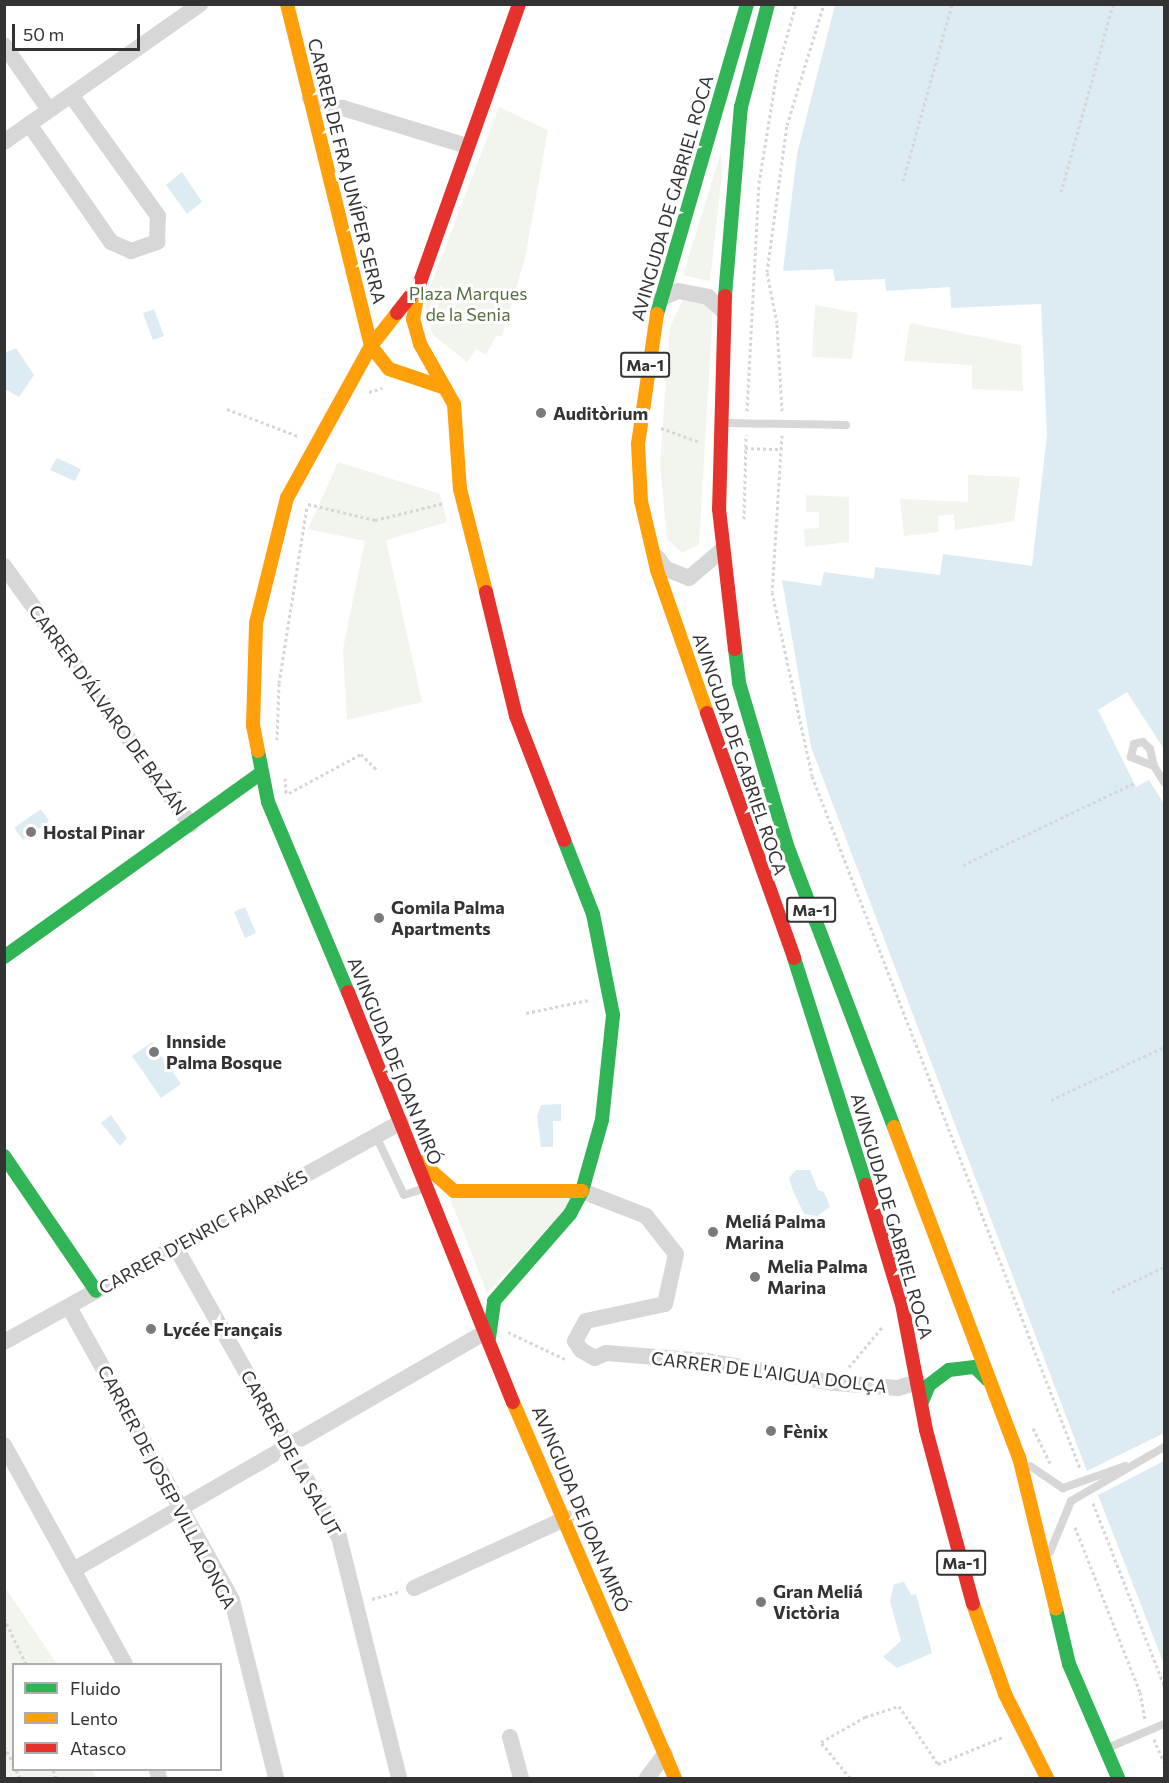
<!DOCTYPE html>
<meta charset="utf-8">
<style>
body{margin:0}
#map{position:relative;width:1169px;height:1783px;overflow:hidden;background:#fff;font-family:Commissioner,sans-serif}
div>[style]{position:absolute}
[style*='--x']{left:calc(var(--x)*1px);top:calc(var(--y)*1px);width:calc(var(--w)*1px);rotate:calc(var(--a)*1deg)}
.green>*{inset:0;background:#f1f5ed}
.water>*{inset:0;background:#ddebf3}
.path>*{height:3px;margin-top:-1.5px;transform-origin:0;background:repeating-linear-gradient(90deg,#d6d6d6 0 3px,transparent 0 6px)}
.lane>*{height:8px;margin:-4px;padding:0 4px;transform-origin:4px;border-radius:4px;background:#d7d7d7}
.street>*{height:16px;margin:-8px;padding:0 8px;transform-origin:8px;border-radius:8px;background:#d7d7d7}
.fast>*{height:14px;margin:-7px;padding:0 7px;transform-origin:7px;border-radius:7px;background:#30b455}
.slow>*{height:14px;margin:-7px;padding:0 7px;transform-origin:7px;border-radius:7px;background:#ff9f0a}
.jam>*{height:14px;margin:-7px;padding:0 7px;transform-origin:7px;border-radius:7px;background:#e5322d}
.dots>*{width:16px;height:16px;translate:-50% -50%;box-sizing:border-box;border:3px solid #fff;border-radius:50%}
span{translate:-50% -50%;white-space:nowrap;text-align:center;line-height:1.15;-webkit-text-stroke:6px #fff;paint-order:stroke}
.shield-label span{padding:2px 4px;background:#fff;border:2px solid;border-radius:4px;-webkit-text-stroke-width:0}
.shield-label{font-size:16px;color:#333;font-weight:700}
.street-label{font-size:18px;color:#333}
.park-label{font-size:18px;color:#56703f}
.poi-label{font-size:18px;color:#333;font-weight:700}
.left{translate:0 -50%;text-align:left}
.frame{position:absolute;inset:0;border:6px solid #333;pointer-events:none}
.legend{position:absolute;left:12px;top:1663px;width:210px;height:108px;box-sizing:border-box;background:#fff;border:2px solid #adadad;margin:0;padding:8px 10px;list-style:none;font-size:18px;color:#333}
.legend li{display:flex;align-items:center;gap:12px;height:30px}
.legend b{width:30px;border:2px solid #adadad}
.scale{position:absolute;left:12px;top:24px;width:128px;height:27px;box-sizing:border-box;border:3px solid #333;border-top:0;padding-left:8px;font-size:18px;line-height:21px;white-space:nowrap;color:#333;-webkit-text-stroke:4px #fff;paint-order:stroke}
</style>
<div id="map">
<div class="green">
<div style="clip-path:polygon(499px 107px,548px 130px,525px 258px,502px 336px,496px 336px,486px 355px,476px 349px,467px 362px,432px 334px,424px 303px)"></div>
<div style="clip-path:polygon(721px 152px,722px 174px,710px 281px,683px 275px)"></div>
<div style="clip-path:polygon(685px 296px,713px 306px,699px 545px,682px 553px,667px 539px,660px 463px,670px 327px)"></div>
<div style="clip-path:polygon(815px 305px,858px 313px,852px 359px,812px 357px)"></div>
<div style="clip-path:polygon(910px 323px,1021px 345px,1023px 391px,972px 389px,972px 365px,904px 361px)"></div>
<div style="clip-path:polygon(338px 462px,440px 494px,447px 522px,386px 540px,422px 702px,347px 720px,343px 649px,365px 541px,308px 529px)"></div>
<div style="clip-path:polygon(968px 475px,1020px 477px,1014px 521px,955px 530px,954px 514px,938px 516px,939px 532px,904px 536px,900px 499px,968px 502px)"></div>
<div style="clip-path:polygon(806px 495px,849px 497px,849px 542px,805px 547px,804px 529px,819px 528px,819px 512px,806px 512px)"></div>
<div style="clip-path:polygon(446px 1188px,582px 1191px,487px 1293px)"></div>
<div style="clip-path:polygon(4px 1586px,57px 1664px,14px 1664px,14px 1770px,93px 1770px,95px 1778px,5px 1778px)"></div>
</div>
<div class="water">
<div style="clip-path:polygon(835px 5px,1164px 5px,1164px 749px,1127px 692px,1098px 710px,1136px 787px,1149px 780px,1164px 804px,1164px 1433px,1087px 1471px,811px 747px,782px 580px,821px 586px,824px 572px,874px 579px,875px 567px,940px 575px,943px 554px,1032px 566px,1047px 435px,1041px 304px,951px 308px,950px 287px,886px 291px,885px 279px,835px 281px,833px 269px,783px 271px,797px 154px)"></div>
<div style="clip-path:polygon(182px 172px,202px 202px,187px 214px,166px 185px)"></div>
<div style="clip-path:polygon(154px 309px,164px 336px,153px 340px,143px 313px)"></div>
<div style="clip-path:polygon(16px 348px,34px 375px,19px 397px,5px 389px,5px 353px)"></div>
<div style="clip-path:polygon(57px 458px,81px 469px,75px 481px,50px 470px)"></div>
<div style="clip-path:polygon(41px 809px,49px 821px,23px 840px,14px 828px)"></div>
<div style="clip-path:polygon(245px 907px,256px 933px,245px 938px,234px 912px)"></div>
<div style="clip-path:polygon(152px 1042px,181px 1084px,161px 1098px,132px 1056px)"></div>
<div style="clip-path:polygon(561px 1104px,561px 1121px,553px 1121px,553px 1147px,541px 1147px,537px 1116px,541px 1105px)"></div>
<div style="clip-path:polygon(111px 1115px,127px 1138px,120px 1146px,101px 1123px)"></div>
<div style="clip-path:polygon(796px 1170px,810px 1170px,818px 1190px,824px 1192px,830px 1207px,817px 1216px,804px 1214px,793px 1191px,789px 1178px)"></div>
<div style="clip-path:polygon(1164px 1461px,1164px 1664px,1098px 1495px)"></div>
<div style="clip-path:polygon(904px 1582px,911px 1595px,916px 1594px,932px 1653px,897px 1668px,883px 1657px,901px 1641px,890px 1601px,894px 1584px)"></div>
</div>
<div class="path">
<div style="--x:903;--y:181;--w:184;--a:-74.5"></div>
<div style="--x:1061;--y:192;--w:195;--a:-74.5"></div>
<div style="--x:369;--y:392;--w:14;--a:-17"></div>
<div style="--x:227;--y:409;--w:76;--a:20.8"></div>
<div style="--x:747;--y:411;--w:228;--a:-87"></div>
<div style="--x:759;--y:183;--w:112;--a:-80.8"></div>
<div style="--x:777;--y:72;--w:71;--a:-74.4"></div>
<div style="--x:782;--y:411;--w:88;--a:-93.3"></div>
<div style="--x:777;--y:323;--w:52;--a:-101.1"></div>
<div style="--x:767;--y:272;--w:148;--a:-82.3"></div>
<div style="--x:787;--y:125;--w:127;--a:-73"></div>
<div style="--x:661;--y:428;--w:41;--a:19.7"></div>
<div style="--x:782;--y:435;--w:157;--a:93.6"></div>
<div style="--x:772;--y:592;--w:188;--a:77.7"></div>
<div style="--x:812;--y:776;--w:742;--a:68.83"></div>
<div style="--x:745;--y:448;--w:35;--a:2"></div>
<div style="--x:308;--y:504;--w:69;--a:13.4"></div>
<div style="--x:375;--y:520;--w:71;--a:-13.8"></div>
<div style="--x:744;--y:519;--w:84;--a:-88.6"></div>
<div style="--x:277;--y:740;--w:57;--a:-88"></div>
<div style="--x:279;--y:683;--w:179;--a:-81"></div>
<div style="--x:285;--y:778;--w:16;--a:86"></div>
<div style="--x:289;--y:793;--w:82;--a:-28.4"></div>
<div style="--x:361;--y:754;--w:23;--a:45"></div>
<div style="--x:963;--y:865;--w:190;--a:-25.6"></div>
<div style="--x:526;--y:1013;--w:64;--a:-11.7"></div>
<div style="--x:1051;--y:1100;--w:125;--a:-25.1"></div>
<div style="--x:1112;--y:1292;--w:58;--a:-25.7"></div>
<div style="--x:508;--y:1332;--w:65;--a:25.4"></div>
<div style="--x:849;--y:1367;--w:53;--a:-50.3"></div>
<div style="--x:1033;--y:1428;--w:41;--a:64.1"></div>
<div style="--x:1093;--y:1503;--w:195;--a:68.7"></div>
<div style="--x:1075;--y:1527;--w:177;--a:68.5"></div>
<div style="--x:1140;--y:1692;--w:28;--a:80"></div>
<div style="--x:372;--y:1599;--w:27;--a:-15"></div>
<div style="--x:4;--y:1618;--w:51;--a:64.4"></div>
<div style="--x:1154;--y:1739;--w:25;--a:67"></div>
<div style="--x:4;--y:1746;--w:21;--a:62"></div>
<div style="--x:16;--y:1770;--w:9;--a:63"></div>
<div style="--x:53;--y:1770;--w:9;--a:69"></div>
<div style="--x:850;--y:1778;--w:46;--a:-128.9"></div>
<div style="--x:821;--y:1742;--w:51;--a:-29.6"></div>
<div style="--x:865;--y:1717;--w:36;--a:-18"></div>
<div style="--x:899;--y:1706;--w:70;--a:56.1"></div>
<div style="--x:938;--y:1764;--w:70;--a:-22.6"></div>
</div>
<div class="lane">
<div style="--x:727;--y:423;--w:119;--a:1"></div>
<div style="--x:1143;--y:742;--w:10;--a:45"></div>
<div style="--x:1150;--y:749;--w:17;--a:77"></div>
<div style="--x:1154;--y:766;--w:25;--a:-159"></div>
<div style="--x:1131;--y:757;--w:13;--a:-77"></div>
<div style="--x:1134;--y:744;--w:9;--a:-13"></div>
<div style="--x:1154;--y:766;--w:19;--a:58"></div>
<div style="--x:376;--y:1136;--w:65;--a:64.6"></div>
<div style="--x:404;--y:1195;--w:23;--a:-18"></div>
<div style="--x:1030;--y:1466;--w:40;--a:34"></div>
<div style="--x:1063;--y:1488;--w:66;--a:-19.5"></div>
<div style="--x:1050;--y:1552;--w:55;--a:-67.6"></div>
<div style="--x:1071;--y:1501;--w:108;--a:-30.1"></div>
<div style="--x:1110;--y:1747;--w:59;--a:-23.1"></div>
</div>
<div class="street">
<div style="--x:4;--y:45;--w:79;--a:55.3"></div>
<div style="--x:310;--y:98;--w:164;--a:17"></div>
<div style="--x:29;--y:124;--w:144;--a:55.2"></div>
<div style="--x:111;--y:242;--w:22;--a:24"></div>
<div style="--x:131;--y:251;--w:28;--a:-19"></div>
<div style="--x:157;--y:242;--w:26;--a:-88"></div>
<div style="--x:158;--y:216;--w:149;--a:-125.7"></div>
<div style="--x:4;--y:142;--w:240;--a:-35.1"></div>
<div style="--x:660;--y:299;--w:20;--a:-24"></div>
<div style="--x:678;--y:291;--w:31;--a:11"></div>
<div style="--x:708;--y:297;--w:22;--a:43"></div>
<div style="--x:657;--y:557;--w:15;--a:53"></div>
<div style="--x:666;--y:569;--w:25;--a:21"></div>
<div style="--x:689;--y:578;--w:42;--a:-40.2"></div>
<div style="--x:4;--y:566;--w:319;--a:54.2"></div>
<div style="--x:582;--y:1191;--w:69;--a:21.3"></div>
<div style="--x:646;--y:1216;--w:48;--a:51.7"></div>
<div style="--x:676;--y:1254;--w:51;--a:102.4"></div>
<div style="--x:665;--y:1304;--w:81;--a:167.9"></div>
<div style="--x:586;--y:1321;--w:23;--a:119"></div>
<div style="--x:575;--y:1341;--w:11;--a:56"></div>
<div style="--x:581;--y:1350;--w:16;--a:30"></div>
<div style="--x:595;--y:1358;--w:12;--a:-24"></div>
<div style="--x:606;--y:1353;--w:100;--a:4.6"></div>
<div style="--x:706;--y:1361;--w:131;--a:9.7"></div>
<div style="--x:835;--y:1383;--w:63;--a:4.5"></div>
<div style="--x:898;--y:1388;--w:21;--a:-17"></div>
<div style="--x:175;--y:1246;--w:334;--a:60.6"></div>
<div style="--x:339;--y:1537;--w:248;--a:76"></div>
<div style="--x:69;--y:1307;--w:335;--a:60.9"></div>
<div style="--x:232;--y:1600;--w:183;--a:76.1"></div>
<div style="--x:4;--y:1342;--w:454;--a:-29"></div>
<div style="--x:4;--y:1445;--w:250;--a:61.1"></div>
<div style="--x:75;--y:1569;--w:471;--a:-30"></div>
<div style="--x:414;--y:1588;--w:168;--a:-24.6"></div>
<div style="--x:510;--y:1737;--w:42;--a:75"></div>
<div style="--x:157;--y:1770;--w:8;--a:76"></div>
<div style="--x:647;--y:1778;--w:30;--a:-53"></div>
</div>
<div class="fast">
<div style="--x:725;--y:296;--w:190;--a:-85.2"></div>
<div style="--x:741;--y:107;--w:106;--a:-75.3"></div>
<div style="--x:657;--y:314;--w:323;--a:-73.8"></div>
<div style="--x:735;--y:649;--w:34;--a:83"></div>
<div style="--x:739;--y:683;--w:172;--a:73.5"></div>
<div style="--x:788;--y:848;--w:298;--a:69.2"></div>
<div style="--x:258;--y:751;--w:52;--a:78.9"></div>
<div style="--x:268;--y:802;--w:206;--a:67.2"></div>
<div style="--x:4;--y:957;--w:315;--a:-35.6"></div>
<div style="--x:794;--y:958;--w:238;--a:72.4"></div>
<div style="--x:4;--y:1156;--w:163;--a:55.7"></div>
<div style="--x:489;--y:1338;--w:37;--a:-82"></div>
<div style="--x:494;--y:1301;--w:116;--a:-48.9"></div>
<div style="--x:570;--y:1214;--w:26;--a:-62"></div>
<div style="--x:582;--y:1191;--w:74;--a:-74.3"></div>
<div style="--x:602;--y:1120;--w:106;--a:-84"></div>
<div style="--x:613;--y:1015;--w:103;--a:-101.2"></div>
<div style="--x:593;--y:914;--w:79;--a:-111.4"></div>
<div style="--x:922;--y:1402;--w:18;--a:-68"></div>
<div style="--x:929;--y:1385;--w:25;--a:-37"></div>
<div style="--x:949;--y:1370;--w:26;--a:-7"></div>
<div style="--x:975;--y:1367;--w:18;--a:45"></div>
<div style="--x:1056;--y:1609;--w:57;--a:76.7"></div>
<div style="--x:1069;--y:1664;--w:124;--a:66.7"></div>
</div>
<div class="slow">
<div style="--x:287;--y:4;--w:352;--a:76.2"></div>
<div style="--x:371;--y:346;--w:29;--a:52"></div>
<div style="--x:389;--y:369;--w:59;--a:18.7"></div>
<div style="--x:419;--y:286;--w:34;--a:100"></div>
<div style="--x:413;--y:319;--w:26;--a:74"></div>
<div style="--x:420;--y:344;--w:69;--a:60.5"></div>
<div style="--x:454;--y:404;--w:85;--a:86"></div>
<div style="--x:460;--y:489;--w:106;--a:75.8"></div>
<div style="--x:657;--y:314;--w:131;--a:98.3"></div>
<div style="--x:638;--y:444;--w:57;--a:87"></div>
<div style="--x:641;--y:501;--w:71;--a:76.9"></div>
<div style="--x:657;--y:570;--w:151;--a:70.7"></div>
<div style="--x:258;--y:751;--w:25;--a:-101"></div>
<div style="--x:253;--y:726;--w:103;--a:-88.3"></div>
<div style="--x:256;--y:623;--w:129;--a:-76.1"></div>
<div style="--x:287;--y:498;--w:174;--a:-61.1"></div>
<div style="--x:371;--y:346;--w:42;--a:-51.8"></div>
<div style="--x:894;--y:1127;--w:353;--a:69.3"></div>
<div style="--x:1019;--y:1457;--w:156;--a:76.3"></div>
<div style="--x:421;--y:1162;--w:44;--a:41.3"></div>
<div style="--x:454;--y:1191;--w:128;--a:0"></div>
<div style="--x:513;--y:1402;--w:409;--a:66.7"></div>
<div style="--x:973;--y:1604;--w:96;--a:70.4"></div>
<div style="--x:1005;--y:1694;--w:94;--a:63.4"></div>
</div>
<div class="jam">
<div style="--x:725;--y:296;--w:213;--a:91.6"></div>
<div style="--x:719;--y:509;--w:141;--a:83.5"></div>
<div style="--x:397;--y:313;--w:36;--a:-52"></div>
<div style="--x:419;--y:285;--w:298;--a:-70.4"></div>
<div style="--x:486;--y:592;--w:128;--a:76.4"></div>
<div style="--x:516;--y:716;--w:133;--a:68.8"></div>
<div style="--x:707;--y:713;--w:260;--a:70.4"></div>
<div style="--x:348;--y:992;--w:442;--a:68.1"></div>
<div style="--x:866;--y:1185;--w:124;--a:73.2"></div>
<div style="--x:902;--y:1304;--w:128;--a:79.2"></div>
<div style="--x:926;--y:1430;--w:180;--a:74.9"></div>
</div>
<div class="dots">
<div style="left:541px;top:413px;background:#7a7a7a"></div>
<div style="left:31px;top:832px;background:#7a7a7a"></div>
<div style="left:379px;top:918px;background:#7a7a7a"></div>
<div style="left:154px;top:1052px;background:#7a7a7a"></div>
<div style="left:713px;top:1232px;background:#7a7a7a"></div>
<div style="left:755px;top:1277px;background:#7a7a7a"></div>
<div style="left:151px;top:1329px;background:#7a7a7a"></div>
<div style="left:771px;top:1431px;background:#7a7a7a"></div>
<div style="left:761px;top:1602px;background:#7a7a7a"></div>
</div>
<div class="shield-label">
<span style="left:645px;top:365px">Ma-1</span>
<span style="left:811px;top:910px">Ma-1</span>
<span style="left:961px;top:1563px">Ma-1</span>
</div>
<div class="street-label">
<span style="left:347px;top:171px;rotate:76deg">CARRER DE FRA JUNÍPER SERRA</span>
<span style="left:672px;top:198px;rotate:-74deg">AVINGUDA DE GABRIEL ROCA</span>
<span style="left:108px;top:710px;rotate:54deg">CARRER D'ÁLVARO DE BAZÁN</span>
<span style="left:740px;top:754px;rotate:71deg">AVINGUDA DE GABRIEL ROCA</span>
<span style="left:395px;top:1061px;rotate:68deg">AVINGUDA DE JOAN MIRÓ</span>
<span style="left:892px;top:1216px;rotate:74deg">AVINGUDA DE GABRIEL ROCA</span>
<span style="left:203px;top:1232px;rotate:-29deg">CARRER D'ENRIC FAJARNÉS</span>
<span style="left:769px;top:1372px;rotate:7deg">CARRER DE L'AIGUA DOLÇA</span>
<span style="left:291px;top:1453px;rotate:61deg">CARRER DE LA SALUT</span>
<span style="left:167px;top:1487px;rotate:62deg">CARRER DE JOSEP VILLALONGA</span>
<span style="left:581px;top:1509px;rotate:67deg">AVINGUDA DE JOAN MIRÓ</span>
</div>
<div class="park-label">
<span style="left:468px;top:304px">Plaza Marques<br>de la Senia</span>
</div>
<div class="poi-label">
<span class="left" style="left:553px;top:413px">Auditòrium</span>
<span class="left" style="left:43px;top:832px">Hostal Pinar</span>
<span class="left" style="left:391px;top:918px">Gomila Palma<br>Apartments</span>
<span class="left" style="left:166px;top:1052px">Innside<br>Palma Bosque</span>
<span class="left" style="left:725px;top:1232px">Meliá Palma<br>Marina</span>
<span class="left" style="left:767px;top:1277px">Melia Palma<br>Marina</span>
<span class="left" style="left:163px;top:1329px">Lycée Français</span>
<span class="left" style="left:783px;top:1431px">Fènix</span>
<span class="left" style="left:773px;top:1602px">Gran Meliá<br>Victòria</span>
</div>
<div class="frame"></div>
<ul class="legend">
<li><b style="height:8px;background:#30b455"></b>Fluido</li>
<li><b style="height:8px;background:#ff9f0a"></b>Lento</li>
<li><b style="height:8px;background:#e5322d"></b>Atasco</li>
</ul>
<div class="scale">50 m</div>
</div>
